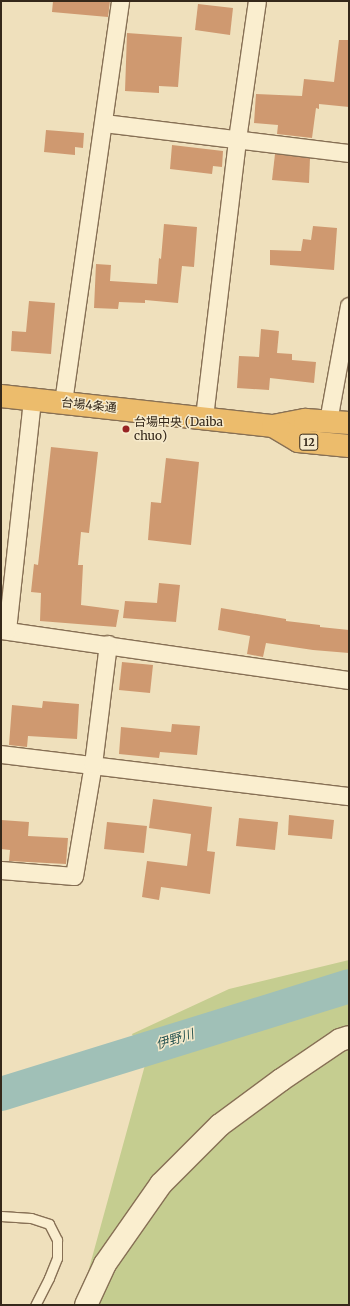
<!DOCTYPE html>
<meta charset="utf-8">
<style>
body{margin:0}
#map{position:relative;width:350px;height:1306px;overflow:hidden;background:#efe0bc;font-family:Merriweather,"Noto Sans JP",serif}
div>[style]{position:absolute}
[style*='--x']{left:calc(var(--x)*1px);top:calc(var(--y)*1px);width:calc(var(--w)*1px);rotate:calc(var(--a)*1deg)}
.green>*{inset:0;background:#c5cd90}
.river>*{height:34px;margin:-17px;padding:0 17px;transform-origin:17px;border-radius:17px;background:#a0c0b7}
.building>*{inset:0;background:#cf9970}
.roads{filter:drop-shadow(1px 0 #877055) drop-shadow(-1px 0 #877055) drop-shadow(0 1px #877055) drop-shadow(0 -1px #877055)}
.service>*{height:9px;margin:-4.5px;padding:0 4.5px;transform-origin:4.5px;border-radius:4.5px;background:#faeecf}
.minor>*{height:17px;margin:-8.5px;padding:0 8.5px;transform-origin:8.5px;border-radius:8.5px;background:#faeecf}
.tertiary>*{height:22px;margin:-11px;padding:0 11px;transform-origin:11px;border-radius:11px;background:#faeecf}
.trunk>*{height:22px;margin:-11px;padding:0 11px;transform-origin:11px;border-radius:11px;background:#ecbc6c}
.dots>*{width:11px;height:11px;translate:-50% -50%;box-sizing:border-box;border:2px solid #f6eacb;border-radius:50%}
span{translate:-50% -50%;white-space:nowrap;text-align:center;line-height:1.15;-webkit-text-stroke:3px #f6eacb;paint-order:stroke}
.shield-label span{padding:1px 3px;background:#f6eacb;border:1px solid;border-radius:3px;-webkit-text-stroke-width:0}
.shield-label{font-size:11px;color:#35281a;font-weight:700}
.street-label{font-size:12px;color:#35281a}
.poi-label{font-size:12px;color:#35281a}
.left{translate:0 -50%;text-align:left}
.water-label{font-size:13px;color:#295653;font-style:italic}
.frame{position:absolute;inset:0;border:2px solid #35281a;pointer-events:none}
</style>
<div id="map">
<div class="green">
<div style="clip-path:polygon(349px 960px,349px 1305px,79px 1305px,145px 1065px,132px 1034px,229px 989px)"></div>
</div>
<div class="river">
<div style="--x:1;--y:1094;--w:364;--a:-17.2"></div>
</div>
<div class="building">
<div style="clip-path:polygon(53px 1px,110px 1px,108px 17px,52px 12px)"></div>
<div style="clip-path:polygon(198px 4px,233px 8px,230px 35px,195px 30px)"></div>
<div style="clip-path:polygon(127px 33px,182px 37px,178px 87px,159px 86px,159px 93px,125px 91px)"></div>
<div style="clip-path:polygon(339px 40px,349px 40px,349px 107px,319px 104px,319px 109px,316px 108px,312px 138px,277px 134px,278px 125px,254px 123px,256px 94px,302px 96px,304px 79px,334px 82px)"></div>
<div style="clip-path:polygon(46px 130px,84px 133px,83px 148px,75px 147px,75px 155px,44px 152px)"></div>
<div style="clip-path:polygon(172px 145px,223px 151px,222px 167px,213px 166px,212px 174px,170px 169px)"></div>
<div style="clip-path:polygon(275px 154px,310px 158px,309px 183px,272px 180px)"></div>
<div style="clip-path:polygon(164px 224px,197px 227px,194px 267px,182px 266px,178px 303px,145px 300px,145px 303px,119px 302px,118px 309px,94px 308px,96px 264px,111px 265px,110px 281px,157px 284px,159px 258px,161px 259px)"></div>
<div style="clip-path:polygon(313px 226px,337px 228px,334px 270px,270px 265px,270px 250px,301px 251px,303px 239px,311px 240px)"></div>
<div style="clip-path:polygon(29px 301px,55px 303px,51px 354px,11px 351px,12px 331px,26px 332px)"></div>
<div style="clip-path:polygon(261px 329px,279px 331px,277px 353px,292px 354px,292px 360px,316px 362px,314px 383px,270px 378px,269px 390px,237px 388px,239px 356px,259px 357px)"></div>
<div style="clip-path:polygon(51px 447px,98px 452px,89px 533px,81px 532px,78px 565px,83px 565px,81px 605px,119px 610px,116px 627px,40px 621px,41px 593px,31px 592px,34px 564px,38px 565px)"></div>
<div style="clip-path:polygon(166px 458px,199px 462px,191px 545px,148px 540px,151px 502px,161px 503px)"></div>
<div style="clip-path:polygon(159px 583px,180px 585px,176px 622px,123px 618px,125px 601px,157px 603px)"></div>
<div style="clip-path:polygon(221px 608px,286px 619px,286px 621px,320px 625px,320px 627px,349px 630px,349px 653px,313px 650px,266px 643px,263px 657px,247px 654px,250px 636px,218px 630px)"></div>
<div style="clip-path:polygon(122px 662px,153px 665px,150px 693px,119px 690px)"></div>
<div style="clip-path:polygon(43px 701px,79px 704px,77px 739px,28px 736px,27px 747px,9px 745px,12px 705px,42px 708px)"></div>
<div style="clip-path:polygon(172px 724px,200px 726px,197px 755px,160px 752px,159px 758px,119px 754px,121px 727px,171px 732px)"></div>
<div style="clip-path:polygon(153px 799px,212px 807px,207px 851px,215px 852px,210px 894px,161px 887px,159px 900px,142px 897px,147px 861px,187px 866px,191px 834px,149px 828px)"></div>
<div style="clip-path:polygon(289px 815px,334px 820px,332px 839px,288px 835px)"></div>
<div style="clip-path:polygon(239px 818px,278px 822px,275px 850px,236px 846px)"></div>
<div style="clip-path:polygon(1px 820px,29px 822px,28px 836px,68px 838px,66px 864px,9px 861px,10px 850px,1px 849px)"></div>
<div style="clip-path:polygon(107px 822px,147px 826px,144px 853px,104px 849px)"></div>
</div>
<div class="roads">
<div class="service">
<div style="--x:1;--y:1216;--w:30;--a:4"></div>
<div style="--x:31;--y:1218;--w:19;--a:18"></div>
<div style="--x:49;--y:1224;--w:18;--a:63"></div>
<div style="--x:57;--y:1240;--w:18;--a:90"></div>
<div style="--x:57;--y:1258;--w:22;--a:112"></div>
<div style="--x:49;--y:1278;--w:30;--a:117"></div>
</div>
<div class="minor">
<div style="--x:104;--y:123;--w:247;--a:7"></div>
<div style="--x:63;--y:402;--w:405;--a:-81.9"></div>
<div style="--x:204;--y:417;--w:280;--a:-83.2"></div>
<div style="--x:237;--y:139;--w:139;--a:-81.8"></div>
<div style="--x:328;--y:421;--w:117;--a:-79.7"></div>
<div style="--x:1;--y:630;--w:352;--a:8.2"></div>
<div style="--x:7;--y:630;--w:232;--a:-83.8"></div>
<div style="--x:1;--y:754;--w:351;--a:6.9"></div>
<div style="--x:1;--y:870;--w:73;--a:4.7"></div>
<div style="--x:74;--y:876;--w:114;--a:-80.4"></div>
<div style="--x:93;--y:764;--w:121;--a:-82.9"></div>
</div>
<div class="tertiary">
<div style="--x:86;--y:1305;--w:45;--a:-65.1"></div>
<div style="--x:105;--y:1264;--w:98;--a:-55"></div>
<div style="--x:161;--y:1184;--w:83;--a:-45"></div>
<div style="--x:220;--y:1125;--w:76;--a:-36.4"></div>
<div style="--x:281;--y:1080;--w:71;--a:-34.1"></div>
<div style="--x:340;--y:1040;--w:9;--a:-18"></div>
</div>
<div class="trunk">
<div style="--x:1;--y:396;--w:274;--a:6.3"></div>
<div style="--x:273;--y:426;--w:33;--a:-11"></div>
<div style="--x:305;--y:420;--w:44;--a:3.9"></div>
<div style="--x:273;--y:426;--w:29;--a:31"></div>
<div style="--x:298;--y:441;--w:51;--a:5.6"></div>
</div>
</div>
<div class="dots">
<div style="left:126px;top:429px;background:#972423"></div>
</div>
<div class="shield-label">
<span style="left:309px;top:442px">12</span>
</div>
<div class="street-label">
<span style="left:89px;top:405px;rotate:6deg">台場4条通</span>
</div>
<div class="poi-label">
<span class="left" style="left:134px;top:429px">台場中央 (Daiba<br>chuo)</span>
</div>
<div class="water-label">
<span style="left:175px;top:1040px;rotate:-17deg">伊野川</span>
</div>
<div class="frame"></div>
</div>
